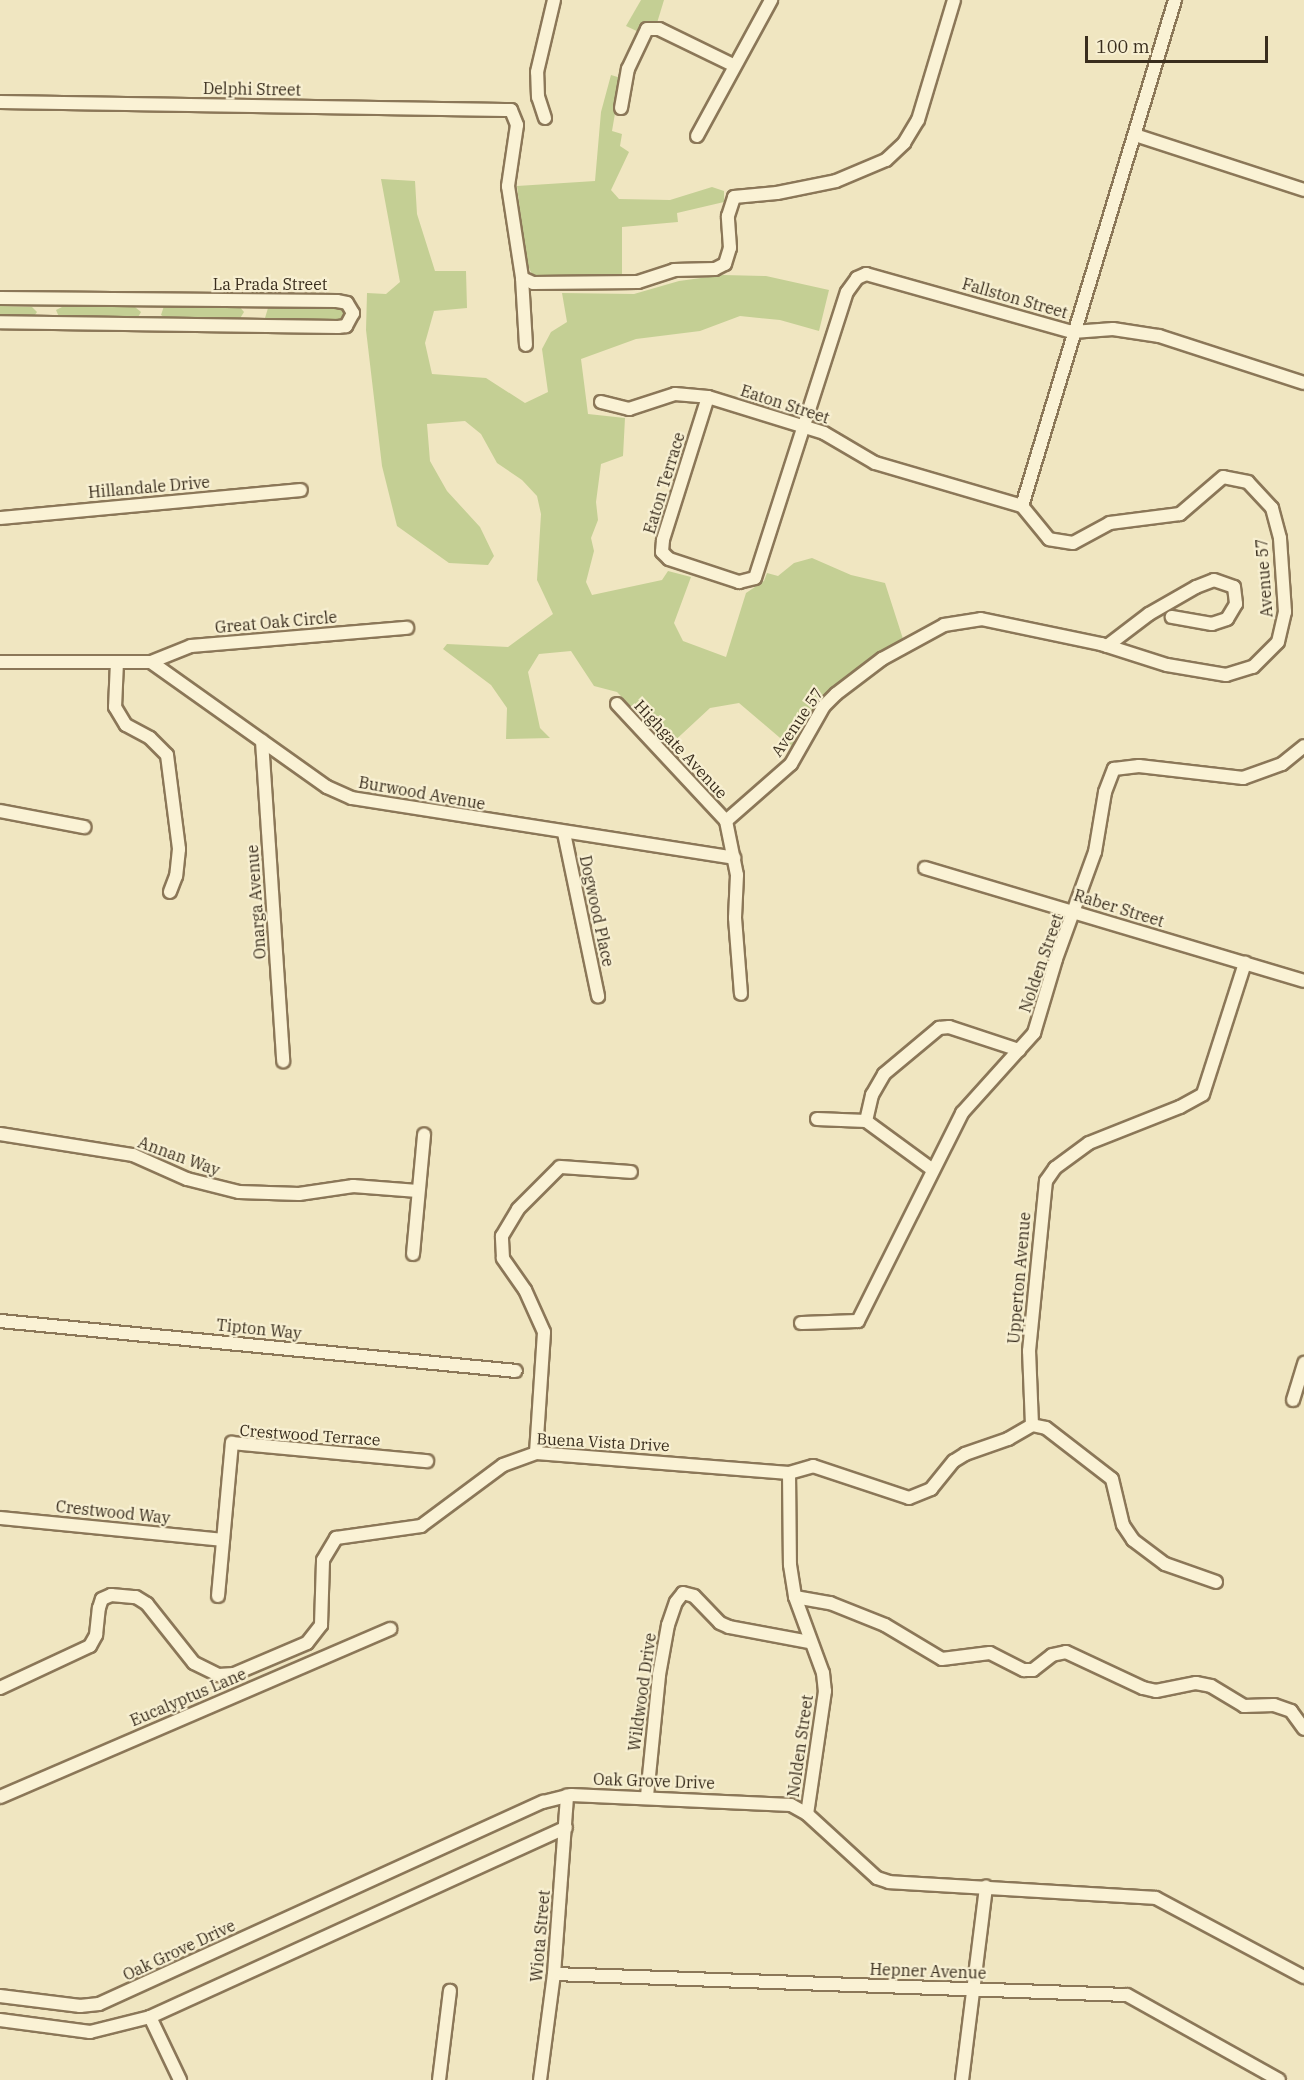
<!DOCTYPE html>
<style>
body{margin:0}
#map{position:relative;width:1304px;height:2080px;overflow:hidden;background:#f0e6c1;font-family:"IBM Plex Serif",serif}
div>[style]{position:absolute}
[style*='--x']{left:calc(var(--x)*1px);top:calc(var(--y)*1px);width:calc(var(--w)*1px);rotate:calc(var(--a)*1deg)}
.green>*{inset:0;background:#c4cf94}
.roads{filter:drop-shadow(2px 0 #8b7758) drop-shadow(-2px 0 #8b7758) drop-shadow(0 2px #8b7758) drop-shadow(0 -2px #8b7758)}
.street>*{height:12px;margin:-6px;padding:0 6px;transform-origin:6px;border-radius:6px;background:#faf2d5}
span{translate:-50% -50%;white-space:nowrap;text-align:center;line-height:1.15;-webkit-text-stroke:4.5px #f7efd1;paint-order:stroke}
.street-label{font-size:16px;color:#392d1d}
.scale{position:absolute;left:1085px;top:36px;width:183px;height:27px;box-sizing:border-box;border:3px solid #392d1d;border-top:0;padding-left:8px;font-size:18px;line-height:21px;white-space:nowrap;color:#392d1d;-webkit-text-stroke:4px #f7efd1;paint-order:stroke}
</style>
<div id="map">
<div class="green">
<div style="clip-path:polygon(641px 0,664px 0,657px 23px,641px 33px,626px 26px)"></div>
<div style="clip-path:polygon(611px 75px,621px 78px,612px 131px,622px 134px,620px 146px,629px 152px,611px 190px,619px 199px,670px 200px,712px 187px,724px 191px,724px 202px,677px 213px,678px 222px,622px 227px,622px 279px,533px 277px,526px 261px,517px 186px,595px 181px,601px 112px)"></div>
<div style="clip-path:polygon(381px 179px,415px 181px,417px 214px,435px 271px,466px 271px,467px 308px,434px 311px,425px 343px,432px 374px,486px 378px,525px 403px,548px 392px,542px 349px,551px 332px,567px 322px,562px 293px,634px 294px,679px 281px,723px 275px,766px 276px,829px 290px,819px 331px,780px 320px,740px 316px,700px 331px,636px 339px,581px 359px,588px 414px,625px 418px,623px 456px,601px 464px,596px 502px,598px 520px,591px 538px,594px 551px,586px 582px,592px 595px,662px 580px,668px 571px,691px 577px,674px 623px,683px 641px,726px 657px,746px 593px,764px 581px,767px 573px,778px 576px,794px 563px,812px 558px,851px 575px,885px 583px,904px 642px,849px 676px,793px 749px,739px 703px,710px 708px,669px 746px,617px 692px,594px 686px,571px 651px,539px 654px,528px 672px,540px 728px,550px 738px,506px 739px,507px 708px,491px 685px,443px 649px,447px 644px,508px 647px,553px 614px,537px 580px,541px 514px,537px 496px,522px 480px,497px 463px,481px 434px,465px 421px,427px 424px,430px 461px,447px 491px,480px 527px,494px 556px,488px 565px,449px 563px,397px 526px,382px 466px,366px 330px,367px 293px,386px 294px,400px 282px)"></div>
<div style="clip-path:polygon(0 306px,32px 307px,37px 312px,32px 319px,0 319px)"></div>
<div style="clip-path:polygon(164px 306px,239px 306px,244px 312px,239px 320px,167px 319px,161px 315px)"></div>
<div style="clip-path:polygon(62px 307px,135px 307px,141px 312px,137px 319px,60px 319px,56px 310px)"></div>
<div style="clip-path:polygon(268px 308px,343px 308px,348px 315px,343px 321px,269px 321px,265px 318px)"></div>
</div>
<div class="roads">
<div class="street">
<div style="--x:0;--y:102;--w:511;--a:0.9"></div>
<div style="--x:511;--y:110;--w:16;--a:68"></div>
<div style="--x:517;--y:125;--w:62;--a:98.4"></div>
<div style="--x:508;--y:186;--w:93;--a:81.3"></div>
<div style="--x:522;--y:278;--w:67;--a:86.6"></div>
<div style="--x:621;--y:108;--w:40;--a:-80"></div>
<div style="--x:628;--y:69;--w:44;--a:-64.6"></div>
<div style="--x:647;--y:29;--w:12;--a:0"></div>
<div style="--x:659;--y:29;--w:82;--a:25.9"></div>
<div style="--x:545;--y:118;--w:22;--a:-108"></div>
<div style="--x:538;--y:97;--w:25;--a:-92"></div>
<div style="--x:537;--y:72;--w:74;--a:-76.7"></div>
<div style="--x:1135;--y:135;--w:178;--a:18"></div>
<div style="--x:697;--y:136;--w:155;--a:-61.4"></div>
<div style="--x:522;--y:278;--w:12;--a:24"></div>
<div style="--x:533;--y:283;--w:105;--a:-0.5"></div>
<div style="--x:638;--y:282;--w:38;--a:-18"></div>
<div style="--x:674;--y:270;--w:41;--a:-1.4"></div>
<div style="--x:715;--y:269;--w:11;--a:-27"></div>
<div style="--x:725;--y:264;--w:17;--a:-73"></div>
<div style="--x:730;--y:248;--w:32;--a:-94"></div>
<div style="--x:728;--y:216;--w:20;--a:-72"></div>
<div style="--x:734;--y:197;--w:43;--a:-5.3"></div>
<div style="--x:777;--y:193;--w:60;--a:-11.5"></div>
<div style="--x:836;--y:181;--w:54;--a:-22.8"></div>
<div style="--x:886;--y:160;--w:25;--a:-43"></div>
<div style="--x:904;--y:143;--w:27;--a:-59"></div>
<div style="--x:918;--y:120;--w:125;--a:-73.3"></div>
<div style="--x:0;--y:298;--w:337;--a:0.5"></div>
<div style="--x:337;--y:301;--w:10;--a:11"></div>
<div style="--x:347;--y:303;--w:12;--a:59"></div>
<div style="--x:353;--y:313;--w:15;--a:118"></div>
<div style="--x:346;--y:326;--w:8;--a:173"></div>
<div style="--x:338;--y:327;--w:338;--a:-179.2"></div>
<div style="--x:708;--y:397;--w:150;--a:107.5"></div>
<div style="--x:663;--y:540;--w:12;--a:95"></div>
<div style="--x:662;--y:552;--w:10;--a:45"></div>
<div style="--x:669;--y:559;--w:74;--a:18.2"></div>
<div style="--x:739;--y:582;--w:16;--a:-14"></div>
<div style="--x:755;--y:578;--w:300;--a:-72.2"></div>
<div style="--x:847;--y:292;--w:17;--a:-54"></div>
<div style="--x:857;--y:278;--w:10;--a:-24"></div>
<div style="--x:866;--y:274;--w:215;--a:15.7"></div>
<div style="--x:1073;--y:332;--w:40;--a:-4.3"></div>
<div style="--x:1113;--y:329;--w:47;--a:8.7"></div>
<div style="--x:1159;--y:336;--w:152;--a:18"></div>
<div style="--x:601;--y:402;--w:29;--a:14"></div>
<div style="--x:629;--y:409;--w:48;--a:-18.1"></div>
<div style="--x:675;--y:394;--w:33;--a:5"></div>
<div style="--x:708;--y:397;--w:121;--a:17.2"></div>
<div style="--x:824;--y:433;--w:59;--a:30.5"></div>
<div style="--x:875;--y:463;--w:153;--a:16.3"></div>
<div style="--x:1022;--y:506;--w:529;--a:-73.18"></div>
<div style="--x:0;--y:518;--w:302;--a:-5.3"></div>
<div style="--x:1107;--y:646;--w:53;--a:-37.3"></div>
<div style="--x:1149;--y:614;--w:54;--a:-29.9"></div>
<div style="--x:1196;--y:587;--w:19;--a:-21"></div>
<div style="--x:1214;--y:580;--w:21;--a:19"></div>
<div style="--x:1234;--y:587;--w:17;--a:83"></div>
<div style="--x:1236;--y:604;--w:17;--a:121"></div>
<div style="--x:1227;--y:619;--w:16;--a:162"></div>
<div style="--x:1212;--y:624;--w:41;--a:-170.1"></div>
<div style="--x:0;--y:662;--w:151;--a:0"></div>
<div style="--x:151;--y:662;--w:216;--a:35.4"></div>
<div style="--x:327;--y:787;--w:27;--a:24"></div>
<div style="--x:352;--y:798;--w:387;--a:8.9"></div>
<div style="--x:117;--y:662;--w:45;--a:92.5"></div>
<div style="--x:115;--y:707;--w:21;--a:59"></div>
<div style="--x:126;--y:725;--w:27;--a:28"></div>
<div style="--x:150;--y:738;--w:24;--a:45"></div>
<div style="--x:167;--y:755;--w:95;--a:82.7"></div>
<div style="--x:179;--y:849;--w:27;--a:96"></div>
<div style="--x:176;--y:876;--w:17;--a:111"></div>
<div style="--x:151;--y:662;--w:43;--a:-21.8"></div>
<div style="--x:191;--y:646;--w:217;--a:-4.8"></div>
<div style="--x:617;--y:704;--w:160;--a:47"></div>
<div style="--x:726;--y:821;--w:55;--a:78.5"></div>
<div style="--x:737;--y:875;--w:43;--a:92.7"></div>
<div style="--x:735;--y:918;--w:76;--a:85.5"></div>
<div style="--x:262;--y:741;--w:321;--a:86.2"></div>
<div style="--x:0;--y:811;--w:86;--a:10.8"></div>
<div style="--x:726;--y:821;--w:86;--a:-41.2"></div>
<div style="--x:791;--y:764;--w:67;--a:-60.4"></div>
<div style="--x:824;--y:706;--w:17;--a:-45"></div>
<div style="--x:836;--y:694;--w:58;--a:-37.3"></div>
<div style="--x:882;--y:659;--w:71;--a:-28.7"></div>
<div style="--x:944;--y:625;--w:37;--a:-9"></div>
<div style="--x:981;--y:619;--w:123;--a:11.8"></div>
<div style="--x:1101;--y:644;--w:69;--a:17.7"></div>
<div style="--x:1167;--y:665;--w:60;--a:9.6"></div>
<div style="--x:1226;--y:675;--w:28;--a:-17"></div>
<div style="--x:1253;--y:667;--w:35;--a:-45"></div>
<div style="--x:1278;--y:642;--w:31;--a:-77"></div>
<div style="--x:1285;--y:612;--w:74;--a:-93.9"></div>
<div style="--x:1280;--y:538;--w:31;--a:-105"></div>
<div style="--x:1272;--y:508;--w:35;--a:-133"></div>
<div style="--x:1248;--y:482;--w:25;--a:-169"></div>
<div style="--x:1223;--y:477;--w:57;--a:139.3"></div>
<div style="--x:1180;--y:514;--w:71;--a:172.7"></div>
<div style="--x:1110;--y:523;--w:42;--a:151.6"></div>
<div style="--x:1073;--y:543;--w:24;--a:-171"></div>
<div style="--x:1049;--y:539;--w:43;--a:-129.3"></div>
<div style="--x:564;--y:833;--w:167;--a:78.2"></div>
<div style="--x:925;--y:868;--w:395;--a:16.6"></div>
<div style="--x:817;--y:1119;--w:49;--a:2.3"></div>
<div style="--x:866;--y:1121;--w:83;--a:36.2"></div>
<div style="--x:866;--y:1121;--w:27;--a:-77"></div>
<div style="--x:872;--y:1095;--w:24;--a:-60"></div>
<div style="--x:884;--y:1074;--w:72;--a:-39.9"></div>
<div style="--x:939;--y:1028;--w:10;--a:-6"></div>
<div style="--x:949;--y:1027;--w:74;--a:18.2"></div>
<div style="--x:0;--y:1134;--w:135;--a:9"></div>
<div style="--x:133;--y:1155;--w:59;--a:24"></div>
<div style="--x:187;--y:1179;--w:54;--a:14"></div>
<div style="--x:239;--y:1192;--w:60;--a:1.9"></div>
<div style="--x:299;--y:1194;--w:55;--a:-8.4"></div>
<div style="--x:353;--y:1186;--w:65;--a:4.4"></div>
<div style="--x:413;--y:1254;--w:120;--a:-84.7"></div>
<div style="--x:0;--y:1321;--w:518;--a:5.53"></div>
<div style="--x:801;--y:1323;--w:57;--a:-2"></div>
<div style="--x:858;--y:1321;--w:233;--a:-63.4"></div>
<div style="--x:962;--y:1113;--w:108;--a:-48"></div>
<div style="--x:1034;--y:1033;--w:77;--a:-73.4"></div>
<div style="--x:1056;--y:959;--w:114;--a:-70"></div>
<div style="--x:1095;--y:852;--w:61;--a:-80.5"></div>
<div style="--x:1105;--y:792;--w:25;--a:-69"></div>
<div style="--x:1114;--y:769;--w:25;--a:-7"></div>
<div style="--x:1139;--y:766;--w:105;--a:6.6"></div>
<div style="--x:1243;--y:778;--w:41;--a:-19.7"></div>
<div style="--x:1282;--y:764;--w:28;--a:-39"></div>
<div style="--x:1293;--y:1400;--w:39;--a:-73"></div>
<div style="--x:1032;--y:1425;--w:14;--a:12"></div>
<div style="--x:1046;--y:1428;--w:83;--a:37.7"></div>
<div style="--x:1112;--y:1479;--w:47;--a:76.6"></div>
<div style="--x:1123;--y:1525;--w:18;--a:56"></div>
<div style="--x:1133;--y:1540;--w:40;--a:37"></div>
<div style="--x:1165;--y:1564;--w:54;--a:19.4"></div>
<div style="--x:536;--y:1453;--w:121;--a:-86.2"></div>
<div style="--x:544;--y:1332;--w:46;--a:-114.3"></div>
<div style="--x:525;--y:1290;--w:39;--a:-125"></div>
<div style="--x:503;--y:1258;--w:22;--a:-93"></div>
<div style="--x:502;--y:1236;--w:31;--a:-59"></div>
<div style="--x:518;--y:1209;--w:59;--a:-45"></div>
<div style="--x:560;--y:1167;--w:71;--a:4"></div>
<div style="--x:789;--y:1473;--w:25;--a:-16"></div>
<div style="--x:813;--y:1466;--w:101;--a:18.4"></div>
<div style="--x:909;--y:1498;--w:24;--a:-22"></div>
<div style="--x:931;--y:1489;--w:36;--a:-51"></div>
<div style="--x:954;--y:1461;--w:13;--a:-32"></div>
<div style="--x:965;--y:1454;--w:46;--a:-19.2"></div>
<div style="--x:1008;--y:1439;--w:28;--a:-30"></div>
<div style="--x:1032;--y:1425;--w:74;--a:-92.3"></div>
<div style="--x:1029;--y:1351;--w:171;--a:-84.3"></div>
<div style="--x:1046;--y:1181;--w:16;--a:-55"></div>
<div style="--x:1055;--y:1168;--w:42;--a:-36.3"></div>
<div style="--x:1089;--y:1143;--w:98;--a:-21.6"></div>
<div style="--x:1180;--y:1107;--w:26;--a:-29"></div>
<div style="--x:1203;--y:1094;--w:138;--a:-72.2"></div>
<div style="--x:789;--y:1473;--w:92;--a:89.4"></div>
<div style="--x:790;--y:1565;--w:32;--a:81"></div>
<div style="--x:795;--y:1597;--w:81;--a:69.8"></div>
<div style="--x:823;--y:1673;--w:18;--a:84"></div>
<div style="--x:825;--y:1691;--w:124;--a:98.3"></div>
<div style="--x:0;--y:1518;--w:224;--a:5.6"></div>
<div style="--x:218;--y:1596;--w:154;--a:-84.8"></div>
<div style="--x:232;--y:1443;--w:196;--a:5.3"></div>
<div style="--x:795;--y:1597;--w:36;--a:10"></div>
<div style="--x:830;--y:1603;--w:59;--a:21.8"></div>
<div style="--x:885;--y:1625;--w:66;--a:30.8"></div>
<div style="--x:942;--y:1659;--w:48;--a:-7.1"></div>
<div style="--x:990;--y:1653;--w:38;--a:27"></div>
<div style="--x:1024;--y:1670;--w:9;--a:0"></div>
<div style="--x:1033;--y:1670;--w:24;--a:-38"></div>
<div style="--x:1052;--y:1655;--w:14;--a:-12"></div>
<div style="--x:1066;--y:1652;--w:85;--a:25.1"></div>
<div style="--x:1143;--y:1688;--w:13;--a:13"></div>
<div style="--x:1156;--y:1691;--w:41;--a:-11.3"></div>
<div style="--x:1196;--y:1683;--w:15;--a:11"></div>
<div style="--x:1211;--y:1686;--w:39;--a:31"></div>
<div style="--x:1244;--y:1706;--w:30;--a:-2"></div>
<div style="--x:1274;--y:1705;--w:18;--a:19"></div>
<div style="--x:1291;--y:1711;--w:22;--a:54"></div>
<div style="--x:0;--y:1688;--w:99;--a:-25"></div>
<div style="--x:90;--y:1646;--w:13;--a:-61"></div>
<div style="--x:96;--y:1635;--w:27;--a:-84"></div>
<div style="--x:99;--y:1608;--w:9;--a:-72"></div>
<div style="--x:102;--y:1599;--w:10;--a:-24"></div>
<div style="--x:111;--y:1595;--w:25;--a:5"></div>
<div style="--x:136;--y:1597;--w:13;--a:32"></div>
<div style="--x:147;--y:1604;--w:75;--a:51.5"></div>
<div style="--x:194;--y:1663;--w:28;--a:26"></div>
<div style="--x:219;--y:1675;--w:15;--a:-4"></div>
<div style="--x:234;--y:1674;--w:79;--a:-23"></div>
<div style="--x:307;--y:1643;--w:23;--a:-52"></div>
<div style="--x:321;--y:1625;--w:65;--a:-88.2"></div>
<div style="--x:323;--y:1560;--w:26;--a:-59"></div>
<div style="--x:336;--y:1538;--w:86;--a:-8"></div>
<div style="--x:421;--y:1526;--w:102;--a:-36.6"></div>
<div style="--x:503;--y:1465;--w:35;--a:-20"></div>
<div style="--x:536;--y:1453;--w:254;--a:4.5"></div>
<div style="--x:647;--y:1796;--w:122;--a:-84.3"></div>
<div style="--x:659;--y:1675;--w:51;--a:-79.8"></div>
<div style="--x:668;--y:1625;--w:24;--a:-71"></div>
<div style="--x:676;--y:1602;--w:11;--a:-52"></div>
<div style="--x:683;--y:1593;--w:11;--a:15"></div>
<div style="--x:694;--y:1596;--w:37;--a:46"></div>
<div style="--x:720;--y:1623;--w:10;--a:24"></div>
<div style="--x:729;--y:1627;--w:81;--a:10.6"></div>
<div style="--x:0;--y:1797;--w:425;--a:-23.3"></div>
<div style="--x:554;--y:1974;--w:573;--a:2.1"></div>
<div style="--x:1127;--y:1995;--w:174;--a:29.2"></div>
<div style="--x:0;--y:1996;--w:81;--a:7.1"></div>
<div style="--x:80;--y:2006;--w:19;--a:-6"></div>
<div style="--x:99;--y:2004;--w:488;--a:-24.5"></div>
<div style="--x:543;--y:1802;--w:29;--a:-14"></div>
<div style="--x:571;--y:1795;--w:220;--a:2.6"></div>
<div style="--x:791;--y:1805;--w:18;--a:29"></div>
<div style="--x:807;--y:1814;--w:95;--a:42.4"></div>
<div style="--x:877;--y:1878;--w:13;--a:18"></div>
<div style="--x:889;--y:1882;--w:267;--a:3.4"></div>
<div style="--x:1156;--y:1898;--w:168;--a:28.1"></div>
<div style="--x:150;--y:2017;--w:70;--a:64.5"></div>
<div style="--x:0;--y:2020;--w:91;--a:7.6"></div>
<div style="--x:90;--y:2032;--w:62;--a:-14"></div>
<div style="--x:150;--y:2017;--w:457;--a:-24.5"></div>
<div style="--x:439;--y:2080;--w:90;--a:-83"></div>
<div style="--x:540;--y:2080;--w:107;--a:-82.5"></div>
<div style="--x:554;--y:1974;--w:179;--a:-85.8"></div>
<div style="--x:962;--y:2080;--w:195;--a:-82.9"></div>
</div>
</div>
<div class="street-label">
<span style="left:252px;top:89px;rotate:1deg">Delphi Street</span>
<span style="left:270px;top:284px">La Prada Street</span>
<span style="left:1015px;top:298px;rotate:16deg">Fallston Street</span>
<span style="left:785px;top:404px;rotate:18deg">Eaton Street</span>
<span style="left:664px;top:483px;rotate:-73deg">Eaton Terrace</span>
<span style="left:149px;top:487px;rotate:-5deg">Hillandale Drive</span>
<span style="left:1264px;top:578px;rotate:-94deg">Avenue 57</span>
<span style="left:276px;top:622px;rotate:-5deg">Great Oak Circle</span>
<span style="left:797px;top:722px;rotate:-56deg">Avenue 57</span>
<span style="left:681px;top:749px;rotate:47deg">Highgate Avenue</span>
<span style="left:422px;top:793px;rotate:10deg">Burwood Avenue</span>
<span style="left:256px;top:902px;rotate:-94deg">Onarga Avenue</span>
<span style="left:1119px;top:908px;rotate:17deg">Raber Street</span>
<span style="left:597px;top:911px;rotate:78deg">Dogwood Place</span>
<span style="left:1041px;top:963px;rotate:-71deg">Nolden Street</span>
<span style="left:179px;top:1156px;rotate:20deg">Annan Way</span>
<span style="left:1019px;top:1278px;rotate:-85deg">Upperton Avenue</span>
<span style="left:259px;top:1329px;rotate:6deg">Tipton Way</span>
<span style="left:310px;top:1435px;rotate:4deg">Crestwood Terrace</span>
<span style="left:603px;top:1442px;rotate:3deg">Buena Vista Drive</span>
<span style="left:113px;top:1512px;rotate:6deg">Crestwood Way</span>
<span style="left:642px;top:1692px;rotate:-82deg">Wildwood Drive</span>
<span style="left:188px;top:1697px;rotate:-23deg">Eucalyptus Lane</span>
<span style="left:800px;top:1746px;rotate:-82deg">Nolden Street</span>
<span style="left:654px;top:1781px;rotate:2deg">Oak Grove Drive</span>
<span style="left:540px;top:1936px;rotate:-85deg">Wiota Street</span>
<span style="left:179px;top:1950px;rotate:-25deg">Oak Grove Drive</span>
<span style="left:928px;top:1971px;rotate:2deg">Hepner Avenue</span>
</div>
<div class="scale">100 m</div>
</div>
